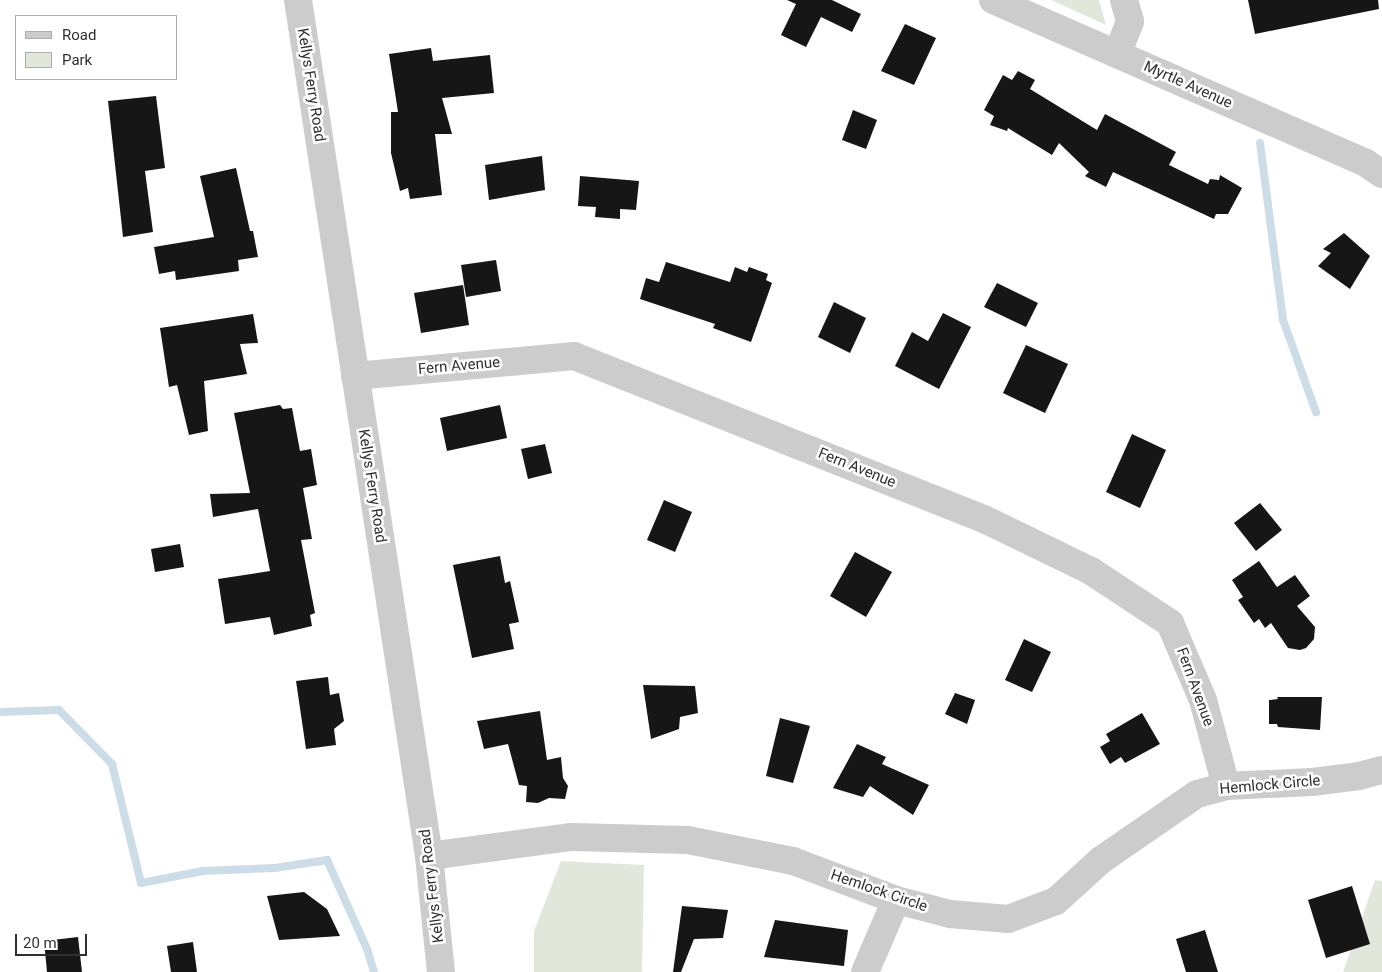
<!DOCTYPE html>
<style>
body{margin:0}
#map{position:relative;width:1382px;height:972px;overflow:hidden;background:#fff;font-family:Roboto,sans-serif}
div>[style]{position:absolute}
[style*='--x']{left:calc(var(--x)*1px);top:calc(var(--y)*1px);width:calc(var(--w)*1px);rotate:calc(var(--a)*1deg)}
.green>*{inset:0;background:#e2e7dc}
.stream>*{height:8px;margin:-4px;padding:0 4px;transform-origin:4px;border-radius:4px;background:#cddde8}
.building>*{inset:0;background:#161616}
.minor>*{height:28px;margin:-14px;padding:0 14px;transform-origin:14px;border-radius:14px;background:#ccc}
span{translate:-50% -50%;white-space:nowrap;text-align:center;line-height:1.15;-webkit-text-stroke:5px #fff;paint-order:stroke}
.street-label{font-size:15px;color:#2f2f2f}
.legend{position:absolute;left:15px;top:15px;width:162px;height:65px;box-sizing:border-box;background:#fff;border:1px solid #acacac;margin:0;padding:6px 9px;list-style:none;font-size:15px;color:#2f2f2f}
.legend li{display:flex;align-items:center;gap:10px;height:25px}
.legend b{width:25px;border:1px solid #acacac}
.scale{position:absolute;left:15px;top:934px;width:72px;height:22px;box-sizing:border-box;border:2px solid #2f2f2f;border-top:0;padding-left:6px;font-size:15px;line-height:18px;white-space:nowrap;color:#2f2f2f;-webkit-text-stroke:4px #fff;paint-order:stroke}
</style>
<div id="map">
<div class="green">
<div style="clip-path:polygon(1051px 0,1099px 0,1106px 25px)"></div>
<div style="clip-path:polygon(561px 861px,644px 865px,642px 972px,534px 972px,534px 931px)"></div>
<div style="clip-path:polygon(1375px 880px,1382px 881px,1382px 972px,1343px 972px)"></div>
</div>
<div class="stream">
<div style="--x:1260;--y:143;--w:178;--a:82.6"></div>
<div style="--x:1283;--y:320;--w:98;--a:70.3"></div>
<div style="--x:0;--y:712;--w:59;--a:-1.9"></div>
<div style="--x:59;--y:710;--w:76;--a:45.5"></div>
<div style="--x:112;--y:764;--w:122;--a:76.3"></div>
<div style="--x:141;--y:883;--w:63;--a:-11"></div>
<div style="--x:203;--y:871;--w:72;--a:-2.4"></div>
<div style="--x:275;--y:868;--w:53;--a:-8.7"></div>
<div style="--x:327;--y:860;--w:98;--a:65.8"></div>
<div style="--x:367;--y:949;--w:24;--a:73"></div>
</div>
<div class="building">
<div style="clip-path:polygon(787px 0,832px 0,861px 14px,852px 32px,821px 17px,806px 47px,781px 35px,796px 4px)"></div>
<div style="clip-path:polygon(1248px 0,1378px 0,1379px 9px,1255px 34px)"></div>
<div style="clip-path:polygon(905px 24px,936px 38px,914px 85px,881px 71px)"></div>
<div style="clip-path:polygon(431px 48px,433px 61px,490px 55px,494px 93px,442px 98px,452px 134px,435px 134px,442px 195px,410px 199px,408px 188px,400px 191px,391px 153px,391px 112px,398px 112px,389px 54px)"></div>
<div style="clip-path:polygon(1018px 71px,1035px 80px,1030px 89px,1097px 130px,1105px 114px,1176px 152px,1169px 165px,1208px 184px,1210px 179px,1219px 180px,1220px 175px,1242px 188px,1228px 214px,1216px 214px,1214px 219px,1113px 172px,1106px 187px,1085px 176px,1089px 172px,1059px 143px,1052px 155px,1008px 128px,1007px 131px,990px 125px,994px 116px,984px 110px,1003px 75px,1012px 80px)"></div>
<div style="clip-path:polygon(156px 96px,165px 168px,145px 171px,153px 232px,123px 237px,108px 101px)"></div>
<div style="clip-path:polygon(853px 110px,877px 120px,866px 149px,842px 140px)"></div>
<div style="clip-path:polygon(542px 156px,545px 190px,489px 200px,485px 165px)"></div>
<div style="clip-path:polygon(236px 168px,250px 231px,253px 231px,258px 257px,238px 260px,239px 271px,176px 280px,175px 271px,159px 274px,154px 247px,214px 237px,200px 176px)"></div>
<div style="clip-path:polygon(580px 176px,639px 181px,636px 210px,620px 209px,620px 219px,595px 217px,596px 207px,578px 206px)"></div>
<div style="clip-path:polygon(1344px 233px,1370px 256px,1350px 289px,1318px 266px,1331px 253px,1323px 249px)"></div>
<div style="clip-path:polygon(496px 260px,501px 291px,466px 297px,461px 265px)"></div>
<div style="clip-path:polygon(666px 262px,730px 282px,735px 267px,747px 272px,749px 267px,768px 274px,766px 280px,772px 283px,751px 342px,713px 328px,715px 324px,640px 299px,646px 278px,659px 282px)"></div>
<div style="clip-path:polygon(997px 283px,1038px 303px,1026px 327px,984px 307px)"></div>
<div style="clip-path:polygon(463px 285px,469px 325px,421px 333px,414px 293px)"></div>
<div style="clip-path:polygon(834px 302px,866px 318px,850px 353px,818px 337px)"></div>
<div style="clip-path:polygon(943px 313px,971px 327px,939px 389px,895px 366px,912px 332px,928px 341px)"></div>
<div style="clip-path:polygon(253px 314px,258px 343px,240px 344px,247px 374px,204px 381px,208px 431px,189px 435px,177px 385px,169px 387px,160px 328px)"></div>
<div style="clip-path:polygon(1026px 345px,1068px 364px,1045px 413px,1003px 393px)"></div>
<div style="clip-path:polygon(280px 405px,283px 409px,292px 408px,300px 451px,311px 449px,317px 485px,303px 488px,312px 539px,301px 540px,315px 613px,310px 615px,312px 626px,274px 635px,270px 617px,225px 624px,218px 579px,270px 571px,258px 509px,213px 517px,210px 494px,250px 493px,234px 413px)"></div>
<div style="clip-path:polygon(500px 405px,507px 438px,447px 451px,440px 418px)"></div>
<div style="clip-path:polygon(1132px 434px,1166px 450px,1140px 508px,1106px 492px)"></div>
<div style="clip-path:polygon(545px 444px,552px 473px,528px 479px,521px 449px)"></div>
<div style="clip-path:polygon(664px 500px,692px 512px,675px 552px,647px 540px)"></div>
<div style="clip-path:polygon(1260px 503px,1282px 530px,1256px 551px,1234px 523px)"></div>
<div style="clip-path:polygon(180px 544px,184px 567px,155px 572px,151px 549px)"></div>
<div style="clip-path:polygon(855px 552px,892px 572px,866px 617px,830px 596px)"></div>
<div style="clip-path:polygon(500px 556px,505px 583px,510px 581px,519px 622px,509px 624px,514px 649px,472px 658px,453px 565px)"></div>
<div style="clip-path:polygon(1259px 561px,1277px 587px,1295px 575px,1310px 596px,1297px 606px,1315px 627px,1314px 639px,1306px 648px,1300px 650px,1288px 648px,1271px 623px,1265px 628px,1259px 619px,1254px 623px,1238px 600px,1243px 597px,1232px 580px)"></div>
<div style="clip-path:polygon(1024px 639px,1051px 652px,1032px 692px,1005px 680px)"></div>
<div style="clip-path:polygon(328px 677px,330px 695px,339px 693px,344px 721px,334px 729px,336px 745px,306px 749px,296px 681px)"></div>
<div style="clip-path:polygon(643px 685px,695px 686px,698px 713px,680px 717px,679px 729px,651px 739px)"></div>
<div style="clip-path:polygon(955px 693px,975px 700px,967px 724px,945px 714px)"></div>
<div style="clip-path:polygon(1277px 697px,1322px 697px,1320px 730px,1278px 727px,1277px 724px,1269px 724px,1269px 700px,1278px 699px)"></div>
<div style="clip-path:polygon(540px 711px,547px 760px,561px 757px,563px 778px,568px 786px,565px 799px,549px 798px,538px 803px,526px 802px,527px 786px,519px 785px,508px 744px,484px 749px,477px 721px)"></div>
<div style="clip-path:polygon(1142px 713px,1160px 744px,1125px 763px,1121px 757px,1110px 764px,1100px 747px,1110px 741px,1106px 734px)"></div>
<div style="clip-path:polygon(780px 718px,810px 726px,793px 783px,766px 776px)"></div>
<div style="clip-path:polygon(857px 744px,886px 757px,882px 764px,929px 785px,913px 815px,870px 786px,863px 797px,833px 788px)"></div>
<div style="clip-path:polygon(1352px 886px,1370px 944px,1326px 958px,1308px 900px)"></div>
<div style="clip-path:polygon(304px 892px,327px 909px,340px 936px,279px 940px,267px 896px)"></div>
<div style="clip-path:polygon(682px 906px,728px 910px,723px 938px,694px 939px,681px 972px,673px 972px)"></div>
<div style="clip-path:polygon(775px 920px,848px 930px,844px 966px,764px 957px)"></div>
<div style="clip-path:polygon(1205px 930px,1218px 972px,1186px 972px,1176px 939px)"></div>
<div style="clip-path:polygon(78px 937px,82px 972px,47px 972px,44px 941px)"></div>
<div style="clip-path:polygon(193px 942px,197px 972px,171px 972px,167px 946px)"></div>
</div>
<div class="minor">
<div style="--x:298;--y:0;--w:866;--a:81.3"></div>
<div style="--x:429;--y:856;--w:117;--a:84.1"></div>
<div style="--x:993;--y:0;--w:407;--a:23.6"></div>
<div style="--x:1366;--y:163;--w:19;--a:35"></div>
<div style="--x:1117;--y:54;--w:35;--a:-68"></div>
<div style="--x:1130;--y:21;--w:22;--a:-106"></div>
<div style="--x:355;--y:376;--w:220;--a:-5.2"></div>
<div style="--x:574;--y:356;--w:441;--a:21.7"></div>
<div style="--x:984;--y:519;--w:119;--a:25.9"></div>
<div style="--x:1091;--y:571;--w:95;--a:33.4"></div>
<div style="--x:1170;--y:623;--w:84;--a:66.8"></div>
<div style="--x:1203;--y:700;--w:89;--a:75"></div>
<div style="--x:429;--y:856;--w:144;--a:-7.6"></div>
<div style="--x:572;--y:837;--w:116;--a:1.5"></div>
<div style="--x:688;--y:840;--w:107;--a:11.3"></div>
<div style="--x:793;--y:861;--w:110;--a:20.7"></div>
<div style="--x:896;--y:900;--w:56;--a:14.5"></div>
<div style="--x:950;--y:914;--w:58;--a:4.9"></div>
<div style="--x:1008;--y:919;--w:51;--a:-20.6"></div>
<div style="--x:1056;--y:901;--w:61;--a:-42.3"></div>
<div style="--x:1101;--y:860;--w:116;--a:-34.5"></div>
<div style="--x:1197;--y:794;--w:30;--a:-15"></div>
<div style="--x:1226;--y:786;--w:86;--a:-2.7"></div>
<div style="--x:1312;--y:782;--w:47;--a:-7.3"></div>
<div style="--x:1359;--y:776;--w:24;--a:-15"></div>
<div style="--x:865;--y:972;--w:78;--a:-66.7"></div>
</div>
<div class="street-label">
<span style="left:311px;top:85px;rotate:81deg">Kellys Ferry Road</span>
<span style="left:1188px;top:85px;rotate:24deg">Myrtle Avenue</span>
<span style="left:459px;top:366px;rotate:-5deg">Fern Avenue</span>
<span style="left:857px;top:468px;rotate:22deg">Fern Avenue</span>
<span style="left:372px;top:486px;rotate:81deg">Kellys Ferry Road</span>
<span style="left:1195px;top:687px;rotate:70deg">Fern Avenue</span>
<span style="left:1270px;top:785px;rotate:-5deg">Hemlock Circle</span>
<span style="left:432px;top:886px;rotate:-97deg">Kellys Ferry Road</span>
<span style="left:879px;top:891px;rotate:19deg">Hemlock Circle</span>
</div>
<ul class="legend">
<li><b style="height:6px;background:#ccc"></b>Road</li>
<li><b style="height:14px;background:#e2e7dc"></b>Park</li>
</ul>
<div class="scale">20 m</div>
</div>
